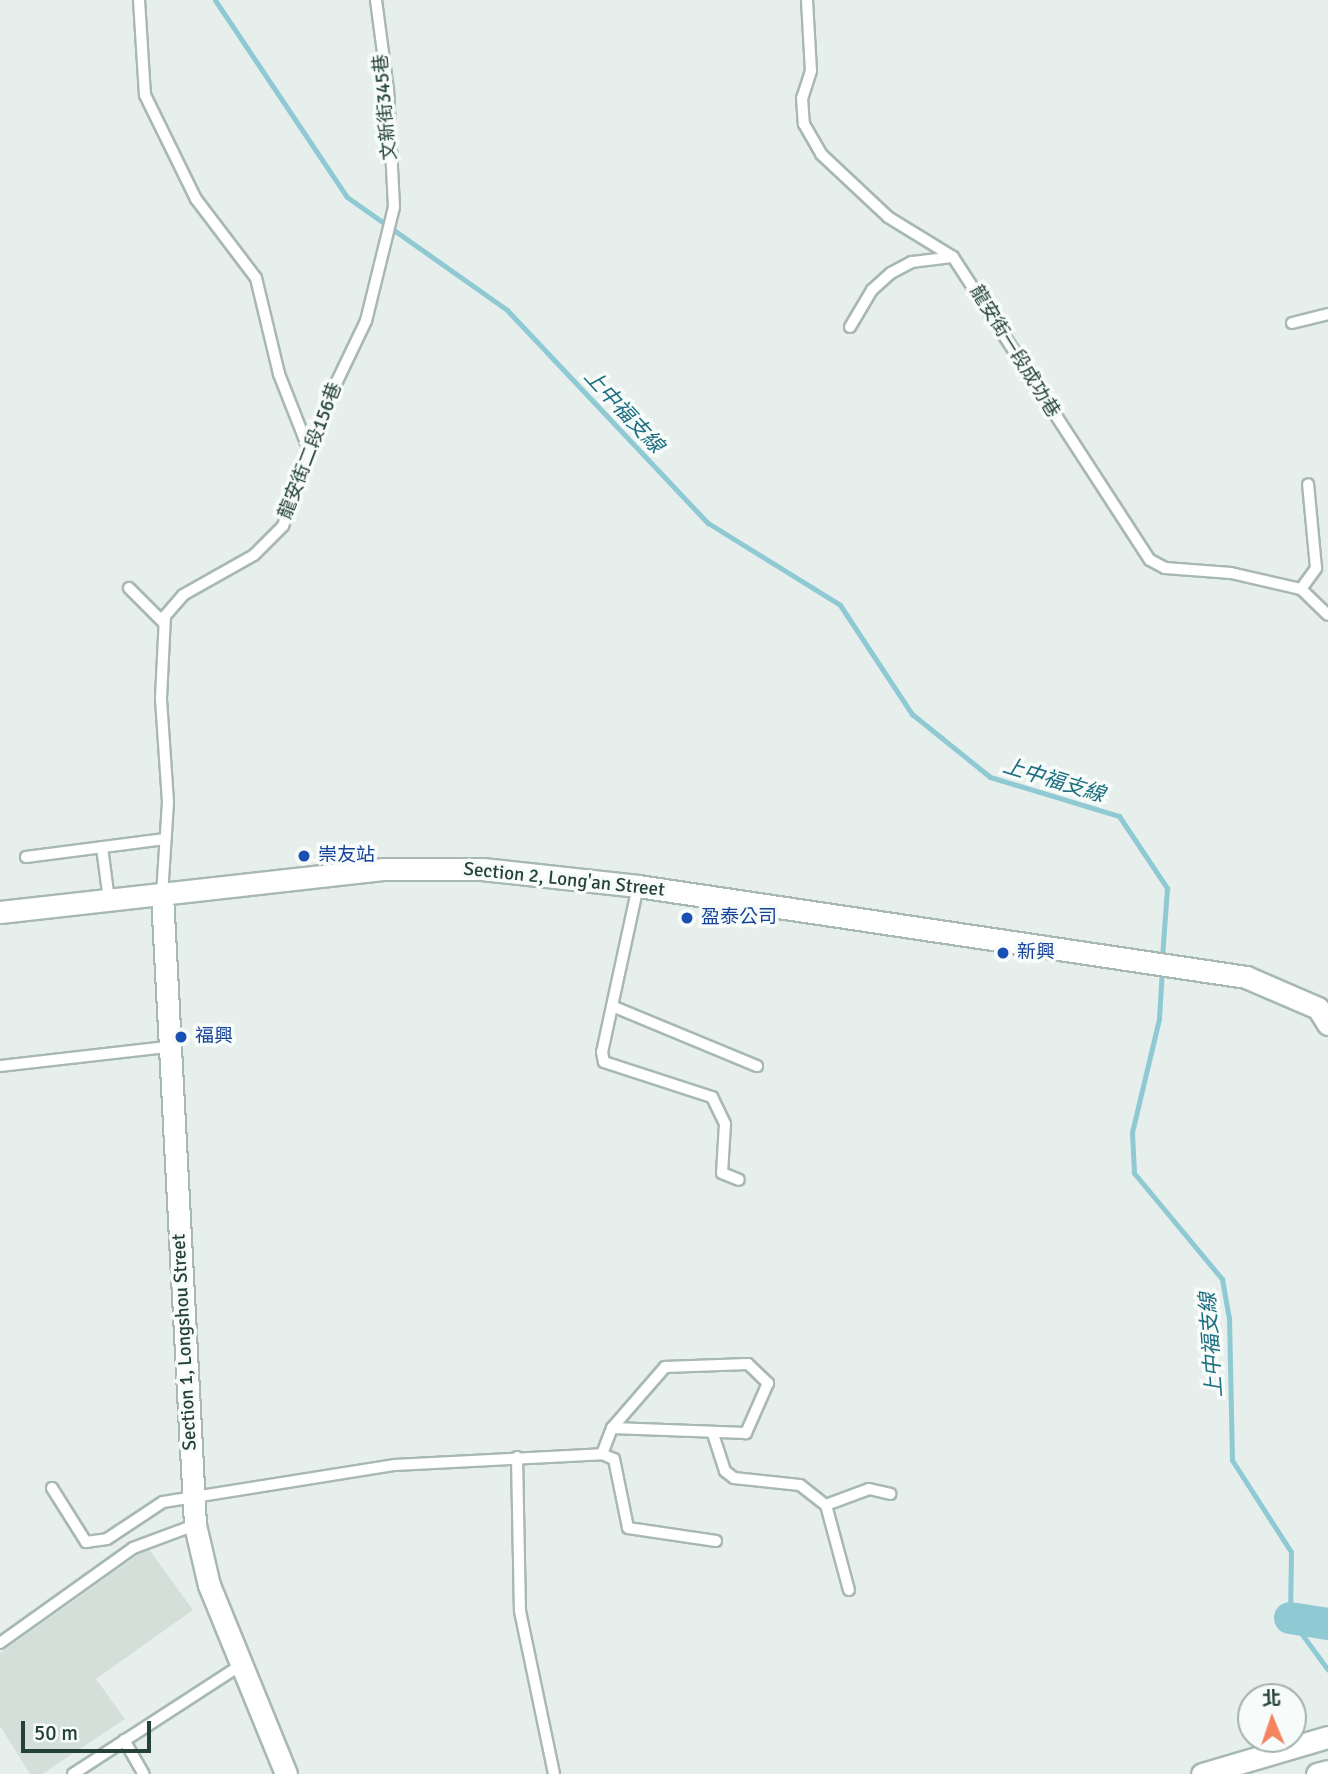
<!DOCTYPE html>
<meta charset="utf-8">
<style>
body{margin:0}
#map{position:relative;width:1328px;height:1774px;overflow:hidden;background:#e6efeb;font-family:Signika,"Noto Sans TC",sans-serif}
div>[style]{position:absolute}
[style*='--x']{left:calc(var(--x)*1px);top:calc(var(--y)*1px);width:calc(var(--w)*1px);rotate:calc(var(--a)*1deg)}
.built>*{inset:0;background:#d4dfda}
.stream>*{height:5px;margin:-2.5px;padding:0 2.5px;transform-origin:2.5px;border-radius:2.5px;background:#8ec9d4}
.river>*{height:32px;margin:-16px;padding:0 16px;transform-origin:16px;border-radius:16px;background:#8ec9d4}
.roads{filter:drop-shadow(2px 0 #a8b8b2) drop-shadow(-2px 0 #a8b8b2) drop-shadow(0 2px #a8b8b2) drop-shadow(0 -2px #a8b8b2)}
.lane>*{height:10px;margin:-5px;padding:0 5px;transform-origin:5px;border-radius:5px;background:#fff}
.secondary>*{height:21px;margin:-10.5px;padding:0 10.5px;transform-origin:10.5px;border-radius:10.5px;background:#fff}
.dots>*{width:19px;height:19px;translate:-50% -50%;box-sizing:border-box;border:4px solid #f7fbf9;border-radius:50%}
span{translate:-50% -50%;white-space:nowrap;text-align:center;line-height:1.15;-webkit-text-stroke:7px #f7fbf9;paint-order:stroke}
.street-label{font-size:19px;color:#24423a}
.transit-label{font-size:19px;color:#164399}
.left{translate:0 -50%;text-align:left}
.water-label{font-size:21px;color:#1c6f80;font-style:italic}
.north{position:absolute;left:1237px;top:1683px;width:70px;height:70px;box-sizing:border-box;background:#f7fbf9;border:2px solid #a3b1ad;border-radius:50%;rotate:358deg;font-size:19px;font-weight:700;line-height:28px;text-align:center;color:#24423a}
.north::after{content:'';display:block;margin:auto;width:24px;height:32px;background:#f4845f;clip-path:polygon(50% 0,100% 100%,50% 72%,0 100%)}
.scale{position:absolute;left:21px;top:1721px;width:130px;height:32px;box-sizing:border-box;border:4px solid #24423a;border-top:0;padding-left:9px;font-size:21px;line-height:24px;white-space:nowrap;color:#24423a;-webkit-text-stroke:5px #f7fbf9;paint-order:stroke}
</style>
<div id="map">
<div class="built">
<div style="clip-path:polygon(148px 1548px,193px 1610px,96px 1679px,125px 1719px,42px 1774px,30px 1774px,0 1726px,0 1653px)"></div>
</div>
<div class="stream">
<div style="--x:215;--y:0;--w:237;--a:56.2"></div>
<div style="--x:347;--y:197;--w:196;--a:35.2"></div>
<div style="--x:507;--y:310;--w:293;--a:46.7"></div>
<div style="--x:708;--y:523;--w:155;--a:31.8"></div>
<div style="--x:840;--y:605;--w:131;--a:56.6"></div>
<div style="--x:912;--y:714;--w:100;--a:38.9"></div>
<div style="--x:990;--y:777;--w:135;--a:16.8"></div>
<div style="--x:1119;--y:816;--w:87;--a:56.3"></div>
<div style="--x:1167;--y:888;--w:70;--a:94.1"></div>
<div style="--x:1162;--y:968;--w:51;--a:93.4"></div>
<div style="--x:1159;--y:1019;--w:116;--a:103.4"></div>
<div style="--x:1132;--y:1132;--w:41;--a:87.2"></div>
<div style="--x:1134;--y:1173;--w:138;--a:50.3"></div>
<div style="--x:1222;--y:1279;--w:39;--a:80"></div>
<div style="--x:1229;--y:1317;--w:143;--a:88.8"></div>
<div style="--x:1232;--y:1460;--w:109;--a:57.3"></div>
<div style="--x:1291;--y:1552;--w:66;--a:90.9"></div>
<div style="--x:1290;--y:1618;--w:64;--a:53.8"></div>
</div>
<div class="river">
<div style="--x:1290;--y:1618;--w:38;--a:9"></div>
</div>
<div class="roads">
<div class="lane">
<div style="--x:139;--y:0;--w:95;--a:86.4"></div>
<div style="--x:145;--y:95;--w:116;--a:63.9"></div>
<div style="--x:196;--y:199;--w:99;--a:52.8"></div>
<div style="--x:256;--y:278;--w:99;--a:76.5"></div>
<div style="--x:279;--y:374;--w:82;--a:68.5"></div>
<div style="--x:807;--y:0;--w:71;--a:86.8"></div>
<div style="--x:811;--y:71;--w:28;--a:108"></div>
<div style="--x:802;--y:98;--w:26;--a:86"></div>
<div style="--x:804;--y:124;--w:34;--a:60"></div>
<div style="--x:821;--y:154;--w:92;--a:43.2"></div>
<div style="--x:888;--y:217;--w:76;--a:31.6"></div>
<div style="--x:953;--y:257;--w:361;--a:57"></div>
<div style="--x:1150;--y:560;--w:17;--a:28"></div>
<div style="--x:1165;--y:568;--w:66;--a:4.3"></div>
<div style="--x:1231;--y:573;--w:72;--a:12.9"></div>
<div style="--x:1301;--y:589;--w:37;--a:44"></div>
<div style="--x:1292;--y:323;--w:37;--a:-14"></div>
<div style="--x:850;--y:327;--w:43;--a:-59.3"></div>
<div style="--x:872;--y:290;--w:25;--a:-42"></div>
<div style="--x:891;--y:273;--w:24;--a:-28"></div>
<div style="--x:912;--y:262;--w:41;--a:-7"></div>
<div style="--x:129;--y:588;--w:49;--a:45"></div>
<div style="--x:1301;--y:589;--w:26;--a:-54"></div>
<div style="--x:1316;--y:568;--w:84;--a:-95.4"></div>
<div style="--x:102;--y:847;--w:53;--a:82.5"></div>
<div style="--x:26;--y:857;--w:140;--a:-7.4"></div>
<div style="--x:638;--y:886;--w:170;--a:102.2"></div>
<div style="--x:602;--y:1052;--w:10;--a:79"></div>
<div style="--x:604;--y:1062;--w:114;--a:18"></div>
<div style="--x:712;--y:1097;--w:30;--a:64"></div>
<div style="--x:725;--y:1124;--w:49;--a:93.5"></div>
<div style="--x:722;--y:1173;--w:18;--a:22"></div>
<div style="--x:162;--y:895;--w:93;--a:-86.3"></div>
<div style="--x:168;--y:802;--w:104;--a:-93.9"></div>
<div style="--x:161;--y:698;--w:82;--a:-87.2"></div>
<div style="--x:165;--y:616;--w:28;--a:-49"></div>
<div style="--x:183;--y:595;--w:81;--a:-29.4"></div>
<div style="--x:254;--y:555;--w:41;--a:-45"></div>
<div style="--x:283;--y:526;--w:138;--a:-70.1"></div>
<div style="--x:330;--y:396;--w:83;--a:-64.4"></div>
<div style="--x:366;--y:321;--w:117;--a:-76.2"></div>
<div style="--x:394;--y:207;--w:117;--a:-92.9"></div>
<div style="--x:388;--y:90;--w:91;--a:-97.6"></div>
<div style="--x:612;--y:1006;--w:157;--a:22.5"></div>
<div style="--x:0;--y:1066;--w:167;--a:-6.5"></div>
<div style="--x:713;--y:1434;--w:39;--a:72"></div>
<div style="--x:725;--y:1471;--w:11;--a:38"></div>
<div style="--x:734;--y:1478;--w:66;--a:6.1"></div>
<div style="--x:800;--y:1485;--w:33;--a:38"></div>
<div style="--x:826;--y:1505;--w:88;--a:74.9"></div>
<div style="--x:602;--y:1454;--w:28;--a:-69"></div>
<div style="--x:612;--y:1428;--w:81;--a:-49"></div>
<div style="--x:665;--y:1367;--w:83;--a:-2.1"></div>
<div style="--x:748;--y:1364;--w:28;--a:44"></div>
<div style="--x:768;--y:1383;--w:55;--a:113.7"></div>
<div style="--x:746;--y:1433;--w:134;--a:-177.9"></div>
<div style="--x:517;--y:1457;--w:154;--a:88.9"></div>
<div style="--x:520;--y:1611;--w:167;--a:78.2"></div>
<div style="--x:52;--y:1488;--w:64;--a:57.8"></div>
<div style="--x:86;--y:1542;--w:21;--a:-8"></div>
<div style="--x:107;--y:1539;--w:67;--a:-33.5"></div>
<div style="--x:163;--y:1502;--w:235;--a:-9.1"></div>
<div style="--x:395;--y:1465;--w:207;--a:-3"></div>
<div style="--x:602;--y:1454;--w:13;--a:23"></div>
<div style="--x:614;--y:1459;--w:70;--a:78.5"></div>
<div style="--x:628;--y:1528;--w:89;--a:8.4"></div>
<div style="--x:826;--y:1505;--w:46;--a:-20.4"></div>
<div style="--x:869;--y:1489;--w:22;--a:13"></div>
<div style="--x:0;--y:1643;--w:163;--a:-35.5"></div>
<div style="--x:133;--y:1548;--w:66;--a:-20.4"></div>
<div style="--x:124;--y:1740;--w:39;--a:60"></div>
<div style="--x:73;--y:1774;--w:200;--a:-33"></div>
</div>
<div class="secondary">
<div style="--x:162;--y:895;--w:631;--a:87"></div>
<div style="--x:195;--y:1525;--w:62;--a:76.9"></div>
<div style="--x:209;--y:1585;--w:204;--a:67.8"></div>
<div style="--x:0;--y:912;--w:385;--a:-6.4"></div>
<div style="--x:383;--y:869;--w:99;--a:0"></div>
<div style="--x:482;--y:869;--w:157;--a:6.2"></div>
<div style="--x:638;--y:886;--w:615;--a:8.51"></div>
<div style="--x:1246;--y:977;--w:78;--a:23.3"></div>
<div style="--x:1318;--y:1008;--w:19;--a:58"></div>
<div style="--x:1202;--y:1774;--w:131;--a:-16.4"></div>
<div style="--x:1317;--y:1774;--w:11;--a:-15"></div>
</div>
</div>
<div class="dots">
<div style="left:304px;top:856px;background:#1a4fb4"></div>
<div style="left:687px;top:918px;background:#1a4fb4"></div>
<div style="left:1003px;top:953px;background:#1a4fb4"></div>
<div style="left:181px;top:1037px;background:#1a4fb4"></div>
</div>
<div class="street-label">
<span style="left:386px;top:107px;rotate:-95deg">文新街345巷</span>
<span style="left:1014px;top:352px;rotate:58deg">龍安街一段成功巷</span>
<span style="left:311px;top:451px;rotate:-69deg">龍安街二段156巷</span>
<span style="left:564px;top:880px;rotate:6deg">Section 2, Long'an Street</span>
<span style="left:185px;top:1342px;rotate:-93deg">Section 1, Longshou Street</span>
</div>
<div class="transit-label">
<span class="left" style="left:318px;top:856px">崇友站</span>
<span class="left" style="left:701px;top:918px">盈泰公司</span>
<span class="left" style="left:1017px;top:953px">新興</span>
<span class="left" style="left:195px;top:1037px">福興</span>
</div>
<div class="water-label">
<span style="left:624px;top:411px;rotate:47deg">上中福支線</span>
<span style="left:1054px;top:780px;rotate:17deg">上中福支線</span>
<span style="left:1211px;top:1345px;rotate:-94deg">上中福支線</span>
</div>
<div class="north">北</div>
<div class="scale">50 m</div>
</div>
